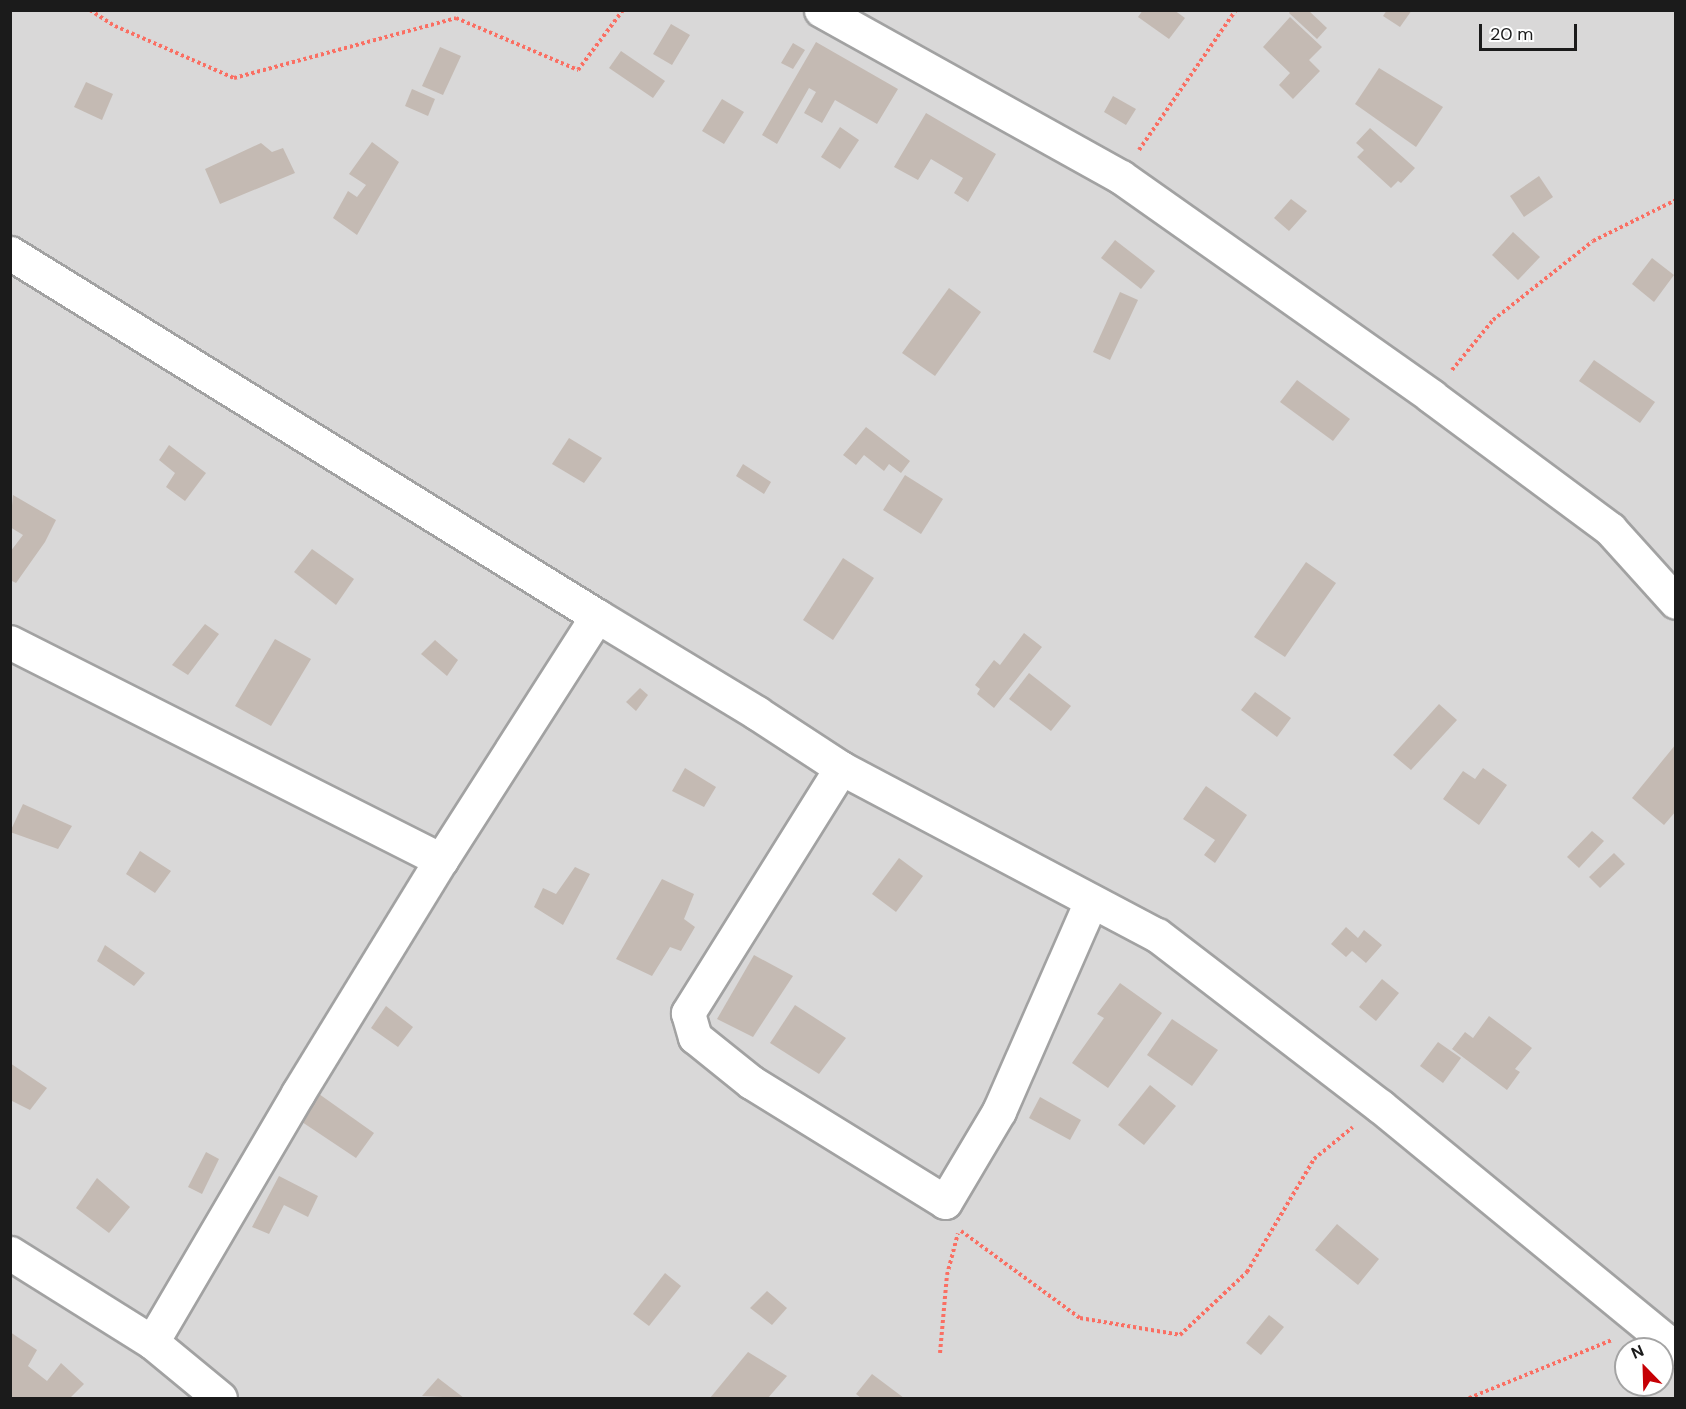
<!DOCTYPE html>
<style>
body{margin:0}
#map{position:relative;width:1686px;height:1409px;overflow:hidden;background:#ede8e0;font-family:"DM Sans",sans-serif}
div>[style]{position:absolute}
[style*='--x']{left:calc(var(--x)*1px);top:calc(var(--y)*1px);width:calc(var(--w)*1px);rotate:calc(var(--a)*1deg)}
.residential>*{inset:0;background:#d9d8d8}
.building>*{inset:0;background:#c4bab3}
.path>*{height:4px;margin-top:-2px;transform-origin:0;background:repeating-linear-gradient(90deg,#fa6f63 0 3px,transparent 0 6px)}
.roads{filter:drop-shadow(2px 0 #a2a2a2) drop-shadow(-2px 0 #a2a2a2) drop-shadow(0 2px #a2a2a2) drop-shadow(0 -2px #a2a2a2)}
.minor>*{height:33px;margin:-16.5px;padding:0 16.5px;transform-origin:16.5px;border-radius:16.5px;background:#fff}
span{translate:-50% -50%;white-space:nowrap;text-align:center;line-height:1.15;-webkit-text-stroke:4.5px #fff;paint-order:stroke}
.frame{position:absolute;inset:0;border:12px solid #1b1b1b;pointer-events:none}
.north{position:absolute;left:1614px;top:1337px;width:60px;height:60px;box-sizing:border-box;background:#fff;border:2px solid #a4a4a4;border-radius:50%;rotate:337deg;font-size:16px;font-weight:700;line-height:24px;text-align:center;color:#1b1b1b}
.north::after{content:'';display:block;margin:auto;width:21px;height:27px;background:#c60005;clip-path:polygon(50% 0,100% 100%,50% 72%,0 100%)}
.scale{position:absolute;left:1479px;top:24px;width:98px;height:27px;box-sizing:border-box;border:3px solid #1b1b1b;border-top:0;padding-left:8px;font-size:18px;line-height:21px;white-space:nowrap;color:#1b1b1b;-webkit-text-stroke:4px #fff;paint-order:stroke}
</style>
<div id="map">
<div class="residential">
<div style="clip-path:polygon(evenodd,10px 11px,1675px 11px,1675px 1398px,11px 1398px,10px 11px,1626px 1349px,1662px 1349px,1662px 1385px,1626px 1385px,1626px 1349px)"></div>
</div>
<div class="building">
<div style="clip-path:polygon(1143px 10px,1174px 10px,1185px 18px,1169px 39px,1138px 17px)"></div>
<div style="clip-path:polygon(1291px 10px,1308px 10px,1327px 28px,1317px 39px,1289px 13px)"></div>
<div style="clip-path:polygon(1387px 10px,1412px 10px,1400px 27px,1383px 16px)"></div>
<div style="clip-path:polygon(1290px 17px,1322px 47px,1309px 60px,1320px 71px,1293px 99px,1279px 85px,1290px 73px,1263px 47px)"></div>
<div style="clip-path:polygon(671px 24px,690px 35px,672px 65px,653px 54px)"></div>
<div style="clip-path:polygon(816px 42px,898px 89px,877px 124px,835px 100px,822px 123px,804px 113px,816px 92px,809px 88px,777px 144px,762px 135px)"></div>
<div style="clip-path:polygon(793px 43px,805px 50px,793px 69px,781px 63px)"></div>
<div style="clip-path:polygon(440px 47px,461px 56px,443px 95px,422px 86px)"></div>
<div style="clip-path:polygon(621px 51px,665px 81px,653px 98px,609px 68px)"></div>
<div style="clip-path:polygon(1379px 68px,1443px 107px,1416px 147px,1355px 104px)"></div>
<div style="clip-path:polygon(86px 82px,113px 94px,102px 120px,74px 107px)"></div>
<div style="clip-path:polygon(412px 89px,435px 99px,428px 116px,405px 106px)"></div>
<div style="clip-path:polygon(1113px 96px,1136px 109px,1126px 125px,1104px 112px)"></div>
<div style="clip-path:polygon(722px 99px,744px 112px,724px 144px,702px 131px)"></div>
<div style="clip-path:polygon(926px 113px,996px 154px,968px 202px,954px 193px,963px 178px,931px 159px,918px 180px,894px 167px)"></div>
<div style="clip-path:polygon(840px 127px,859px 140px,840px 169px,821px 157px)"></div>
<div style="clip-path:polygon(1370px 128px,1415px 168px,1401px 183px,1398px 181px,1391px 188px,1357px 157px,1364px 150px,1356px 143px)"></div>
<div style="clip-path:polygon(372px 142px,399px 162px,357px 235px,333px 218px,348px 191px,357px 197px,366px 185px,349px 174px)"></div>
<div style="clip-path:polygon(261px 143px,272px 152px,283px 148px,295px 173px,220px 204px,205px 169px)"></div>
<div style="clip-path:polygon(1539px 176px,1553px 197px,1524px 217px,1510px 196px)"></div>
<div style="clip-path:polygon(1291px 199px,1307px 211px,1289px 231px,1274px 218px)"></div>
<div style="clip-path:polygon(1513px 232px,1540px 257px,1518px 280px,1492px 255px)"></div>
<div style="clip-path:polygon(1115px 240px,1155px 271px,1141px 289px,1101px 258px)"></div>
<div style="clip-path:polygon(1652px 258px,1674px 275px,1654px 302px,1632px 284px)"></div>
<div style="clip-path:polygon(949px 288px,981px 312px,935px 376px,902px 353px)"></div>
<div style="clip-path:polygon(1120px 292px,1138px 300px,1110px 360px,1093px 352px)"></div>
<div style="clip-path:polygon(1594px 360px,1655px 402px,1640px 423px,1579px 381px)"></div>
<div style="clip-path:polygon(1297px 380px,1350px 419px,1333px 441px,1280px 402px)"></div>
<div style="clip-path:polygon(866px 427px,910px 461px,901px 473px,889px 464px,884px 471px,864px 455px,856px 465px,843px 455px)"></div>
<div style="clip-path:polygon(569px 438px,602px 458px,584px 483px,552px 464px)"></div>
<div style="clip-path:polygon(169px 445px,206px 473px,185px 501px,166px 487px,175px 473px,159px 460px)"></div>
<div style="clip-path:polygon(743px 464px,771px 482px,764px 494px,736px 476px)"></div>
<div style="clip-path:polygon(905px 475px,943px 499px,921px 534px,883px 510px)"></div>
<div style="clip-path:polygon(13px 495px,56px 520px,45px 542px,16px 583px,10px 580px,10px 552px,23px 535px,10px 527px)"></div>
<div style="clip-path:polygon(312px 549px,354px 579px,336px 605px,294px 572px)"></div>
<div style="clip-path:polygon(843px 558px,874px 578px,833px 640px,803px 620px)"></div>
<div style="clip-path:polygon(1306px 562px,1336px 583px,1285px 657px,1254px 637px)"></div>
<div style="clip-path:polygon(205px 624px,219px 634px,188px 675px,172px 665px)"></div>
<div style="clip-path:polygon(1024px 633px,1042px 647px,994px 708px,977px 694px,980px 689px,975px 685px,994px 660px,1000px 665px)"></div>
<div style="clip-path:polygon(275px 639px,311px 659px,271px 726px,235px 706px)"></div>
<div style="clip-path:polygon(435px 640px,458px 660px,447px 676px,421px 654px)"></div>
<div style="clip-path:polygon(1029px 673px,1071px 706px,1051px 731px,1009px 699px)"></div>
<div style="clip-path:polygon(640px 688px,648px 695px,636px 711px,626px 702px)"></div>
<div style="clip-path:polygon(1255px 692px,1291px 718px,1277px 737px,1241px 710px)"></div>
<div style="clip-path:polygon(1439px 704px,1457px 720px,1411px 770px,1393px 755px)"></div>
<div style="clip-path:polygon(1676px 744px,1676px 811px,1664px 825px,1632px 798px)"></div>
<div style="clip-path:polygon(685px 768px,716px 787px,704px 807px,672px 791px)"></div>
<div style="clip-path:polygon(1483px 768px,1507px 785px,1479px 825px,1443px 799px,1463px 771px,1475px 779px)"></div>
<div style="clip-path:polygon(1206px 786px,1247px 815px,1215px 863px,1204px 855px,1215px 840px,1183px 819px)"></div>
<div style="clip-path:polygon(23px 804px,72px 826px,58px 849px,10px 832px)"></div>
<div style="clip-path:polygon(1592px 831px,1604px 841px,1579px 868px,1567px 857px)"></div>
<div style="clip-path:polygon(140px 851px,171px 871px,155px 893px,126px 874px)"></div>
<div style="clip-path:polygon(1614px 853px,1625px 864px,1600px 888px,1589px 877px)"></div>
<div style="clip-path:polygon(899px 858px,923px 876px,896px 912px,872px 894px)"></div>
<div style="clip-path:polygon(575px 867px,590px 874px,563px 925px,534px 907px,543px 888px,556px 894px)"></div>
<div style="clip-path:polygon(662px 879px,694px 894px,684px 919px,695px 927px,681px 951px,670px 947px,652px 976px,616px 959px)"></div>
<div style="clip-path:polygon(1346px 927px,1358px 938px,1364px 930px,1382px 945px,1366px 963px,1352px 951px,1346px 957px,1331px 944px)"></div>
<div style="clip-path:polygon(105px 945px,145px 973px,134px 986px,97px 961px)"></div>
<div style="clip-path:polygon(754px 955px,793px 976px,753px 1037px,717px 1019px)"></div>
<div style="clip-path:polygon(1382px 979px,1399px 993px,1376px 1021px,1359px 1007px)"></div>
<div style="clip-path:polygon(1120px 983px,1162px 1013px,1108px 1088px,1072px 1063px,1104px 1018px,1097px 1014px)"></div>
<div style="clip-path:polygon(795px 1005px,846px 1038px,819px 1074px,770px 1043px)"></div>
<div style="clip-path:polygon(386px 1006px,413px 1027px,398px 1047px,371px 1028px)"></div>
<div style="clip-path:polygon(1489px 1016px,1532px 1048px,1515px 1069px,1520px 1072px,1507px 1090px,1452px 1049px,1465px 1032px,1473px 1038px)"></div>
<div style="clip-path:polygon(1172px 1019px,1218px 1050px,1192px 1086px,1147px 1055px)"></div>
<div style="clip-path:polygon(1438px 1042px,1461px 1058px,1443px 1083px,1420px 1066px)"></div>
<div style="clip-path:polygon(10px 1063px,47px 1088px,30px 1110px,10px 1100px)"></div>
<div style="clip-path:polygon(1150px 1085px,1176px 1106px,1144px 1145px,1118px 1125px)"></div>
<div style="clip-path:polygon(319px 1094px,374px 1133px,356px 1158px,302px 1122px)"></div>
<div style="clip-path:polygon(1040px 1097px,1081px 1120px,1070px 1140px,1029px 1118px)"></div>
<div style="clip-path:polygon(206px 1152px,219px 1159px,202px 1194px,188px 1187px)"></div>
<div style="clip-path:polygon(279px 1176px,318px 1196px,308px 1217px,284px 1205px,269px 1234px,252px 1227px)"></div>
<div style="clip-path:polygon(97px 1178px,130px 1207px,109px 1233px,76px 1208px)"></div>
<div style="clip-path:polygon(1337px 1224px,1379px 1259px,1358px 1285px,1315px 1250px)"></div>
<div style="clip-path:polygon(665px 1273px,681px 1286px,649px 1326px,633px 1314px)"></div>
<div style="clip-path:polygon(767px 1291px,787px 1308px,772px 1325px,750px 1308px)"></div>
<div style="clip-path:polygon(1269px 1315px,1284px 1327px,1261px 1355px,1246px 1343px)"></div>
<div style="clip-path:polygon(10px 1332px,37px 1350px,28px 1366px,47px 1381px,61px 1363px,84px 1384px,70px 1398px,10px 1398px)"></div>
<div style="clip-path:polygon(748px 1352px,787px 1376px,768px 1398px,710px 1398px)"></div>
<div style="clip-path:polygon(872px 1374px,904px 1398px,861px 1398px,856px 1394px)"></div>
<div style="clip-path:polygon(438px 1378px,464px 1398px,422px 1396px)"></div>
</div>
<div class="path">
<div style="--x:90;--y:10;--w:30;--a:33"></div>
<div style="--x:115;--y:26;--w:130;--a:23.6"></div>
<div style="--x:234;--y:78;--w:230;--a:-15.1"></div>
<div style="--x:456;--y:18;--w:133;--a:23.1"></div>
<div style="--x:578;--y:70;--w:75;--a:-53.1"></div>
<div style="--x:1139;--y:150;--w:170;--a:-55.3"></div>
<div style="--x:1452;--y:370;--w:65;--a:-50.6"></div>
<div style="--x:1493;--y:320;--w:127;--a:-38.3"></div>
<div style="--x:1593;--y:241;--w:93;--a:-26.3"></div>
<div style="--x:961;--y:1231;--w:147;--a:36.2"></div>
<div style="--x:1080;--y:1318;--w:101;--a:9.6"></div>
<div style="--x:1180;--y:1335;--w:92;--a:-43.2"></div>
<div style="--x:1247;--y:1272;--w:131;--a:-59.3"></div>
<div style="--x:1314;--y:1159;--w:50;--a:-39.4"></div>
<div style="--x:940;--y:1353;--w:78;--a:-84.9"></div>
<div style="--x:947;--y:1275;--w:43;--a:-75.3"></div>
<div style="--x:1469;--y:1398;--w:154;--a:-22.1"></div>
</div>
<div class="roads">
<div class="minor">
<div style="--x:821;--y:10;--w:343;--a:29.1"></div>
<div style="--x:1121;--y:177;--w:380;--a:35.2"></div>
<div style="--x:1431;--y:396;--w:223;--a:36.6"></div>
<div style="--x:1610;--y:529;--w:98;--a:47.9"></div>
<div style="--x:10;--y:253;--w:690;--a:31.73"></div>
<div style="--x:597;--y:616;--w:290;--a:122.6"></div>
<div style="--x:441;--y:860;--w:483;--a:-153.2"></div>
<div style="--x:597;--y:616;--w:187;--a:31.2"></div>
<div style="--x:757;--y:713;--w:100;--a:33.2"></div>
<div style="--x:841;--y:768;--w:357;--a:27.9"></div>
<div style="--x:1157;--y:935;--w:281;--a:37.5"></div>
<div style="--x:1380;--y:1106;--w:383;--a:39.4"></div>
<div style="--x:841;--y:768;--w:289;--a:122"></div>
<div style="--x:688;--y:1013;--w:25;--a:74"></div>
<div style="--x:695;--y:1037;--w:72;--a:38.8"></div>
<div style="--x:751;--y:1082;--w:228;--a:31.7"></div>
<div style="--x:945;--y:1202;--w:106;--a:-59.3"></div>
<div style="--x:999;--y:1111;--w:229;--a:-66.3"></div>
<div style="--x:10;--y:1253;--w:168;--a:32.1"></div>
<div style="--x:152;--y:1342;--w:88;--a:39.5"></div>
<div style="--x:152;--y:1342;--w:289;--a:-59.6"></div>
<div style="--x:298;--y:1093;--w:273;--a:-58.5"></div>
</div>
</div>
<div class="frame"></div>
<div class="north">N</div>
<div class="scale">20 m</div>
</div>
